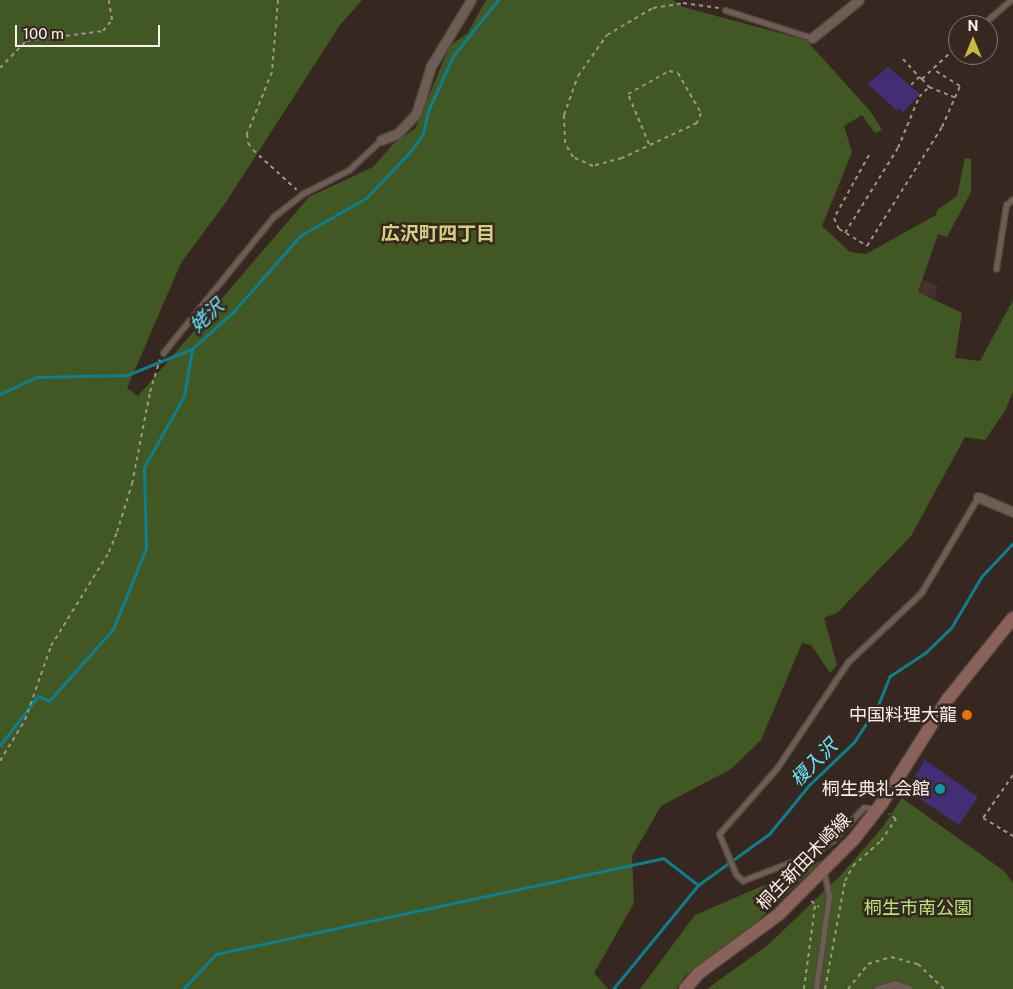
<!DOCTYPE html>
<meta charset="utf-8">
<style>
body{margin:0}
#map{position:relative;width:1013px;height:989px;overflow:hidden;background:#362820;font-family:"Public Sans","Noto Sans JP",sans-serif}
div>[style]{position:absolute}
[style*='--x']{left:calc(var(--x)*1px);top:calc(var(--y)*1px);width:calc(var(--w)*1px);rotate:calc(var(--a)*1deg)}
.industrial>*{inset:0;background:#45322d}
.green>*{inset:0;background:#425822}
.stream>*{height:3px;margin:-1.5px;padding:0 1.5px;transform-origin:1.5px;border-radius:1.5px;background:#0d7e90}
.building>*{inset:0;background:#422e75}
.path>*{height:2px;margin-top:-1px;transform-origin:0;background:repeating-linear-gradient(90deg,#9f948d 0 4px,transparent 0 8px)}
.roads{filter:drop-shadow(1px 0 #524740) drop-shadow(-1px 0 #524740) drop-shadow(0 1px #524740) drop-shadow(0 -1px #524740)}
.service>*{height:4.5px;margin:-2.25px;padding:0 2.25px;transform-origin:2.25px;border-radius:2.25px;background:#6d5d54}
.pedestrian>*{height:7px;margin:-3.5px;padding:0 3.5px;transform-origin:3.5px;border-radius:3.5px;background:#6d5d54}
.minor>*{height:9px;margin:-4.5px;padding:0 4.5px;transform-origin:4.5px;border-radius:4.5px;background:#6d5d54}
.secondary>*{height:12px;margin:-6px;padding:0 6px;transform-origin:6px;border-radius:6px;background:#8a625a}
.dots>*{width:14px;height:14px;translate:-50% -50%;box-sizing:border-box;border:2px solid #362820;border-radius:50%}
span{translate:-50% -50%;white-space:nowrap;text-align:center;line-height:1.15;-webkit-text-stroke:5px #362820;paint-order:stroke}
.poi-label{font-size:18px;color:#faf1eb}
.right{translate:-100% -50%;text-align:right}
.street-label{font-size:18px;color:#faf1eb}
.park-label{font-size:18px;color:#b8e579}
.neighbourhood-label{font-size:19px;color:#d5cf81;font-weight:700}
.water-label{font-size:19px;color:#66e5fe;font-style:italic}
.north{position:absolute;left:948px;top:15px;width:50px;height:50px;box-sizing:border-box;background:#362820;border:1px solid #847871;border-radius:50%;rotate:0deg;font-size:14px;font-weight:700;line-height:20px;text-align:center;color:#faf1eb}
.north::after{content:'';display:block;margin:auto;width:18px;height:22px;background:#c6bb3c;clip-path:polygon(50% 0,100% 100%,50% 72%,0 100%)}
.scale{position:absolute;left:15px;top:25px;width:145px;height:22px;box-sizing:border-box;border:2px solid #faf1eb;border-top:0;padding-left:6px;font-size:15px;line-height:18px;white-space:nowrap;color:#faf1eb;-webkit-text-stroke:4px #362820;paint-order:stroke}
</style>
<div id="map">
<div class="industrial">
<div style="clip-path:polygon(923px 280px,938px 286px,934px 298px,918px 292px)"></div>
</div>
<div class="green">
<div style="clip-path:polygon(0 0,362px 0,340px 25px,226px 202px,181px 263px,127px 388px,138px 396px,309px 197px,373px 167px,395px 142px,415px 129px,450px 45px,467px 34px,486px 0,673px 0,683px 7px,806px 40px,871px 112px,882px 130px,875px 133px,862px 115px,844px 126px,852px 152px,822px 226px,850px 252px,866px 254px,936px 215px,937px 210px,957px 196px,965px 158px,971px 159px,971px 192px,947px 237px,938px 234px,918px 292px,962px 313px,955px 358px,980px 361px,1013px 300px,1013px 392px,1005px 411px,985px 440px,965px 437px,911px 536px,838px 612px,824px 618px,837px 665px,830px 673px,811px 645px,802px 643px,761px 740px,731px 769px,661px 806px,632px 856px,634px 903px,594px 973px,608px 989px,0 989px)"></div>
<div style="clip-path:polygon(902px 798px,1004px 871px,1013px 883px,1013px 989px,707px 989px,769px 944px,840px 876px,882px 828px)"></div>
<div style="clip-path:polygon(823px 860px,749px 929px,685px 976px,676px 989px,640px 989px,695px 915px)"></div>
</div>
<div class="stream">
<div style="--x:0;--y:394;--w:40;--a:-25"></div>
<div style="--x:36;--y:377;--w:91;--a:-1.3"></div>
<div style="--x:127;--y:375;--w:69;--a:-22.1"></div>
<div style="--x:0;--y:745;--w:62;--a:-52.2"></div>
<div style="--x:38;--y:696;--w:12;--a:24"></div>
<div style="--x:49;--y:701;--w:96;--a:-48.4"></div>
<div style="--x:113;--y:629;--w:87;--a:-67.8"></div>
<div style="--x:146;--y:548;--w:81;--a:-91.4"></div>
<div style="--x:144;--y:467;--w:81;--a:-60.6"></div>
<div style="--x:184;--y:396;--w:48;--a:-80.3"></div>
<div style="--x:192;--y:349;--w:55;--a:-42.1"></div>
<div style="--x:233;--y:312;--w:103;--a:-48.6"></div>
<div style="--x:301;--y:235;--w:75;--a:-29.6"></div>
<div style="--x:366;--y:198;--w:62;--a:-46.3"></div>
<div style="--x:409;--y:153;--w:24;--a:-54"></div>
<div style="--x:423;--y:134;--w:24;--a:-78"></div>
<div style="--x:428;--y:111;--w:60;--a:-65.6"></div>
<div style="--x:453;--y:56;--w:72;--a:-51.2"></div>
<div style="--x:183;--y:989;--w:48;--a:-46.7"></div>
<div style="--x:216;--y:954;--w:457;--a:-12.1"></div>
<div style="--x:663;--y:858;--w:44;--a:37.6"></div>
<div style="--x:613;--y:989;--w:134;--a:-50.7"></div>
<div style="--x:698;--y:885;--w:87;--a:-35.7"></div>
<div style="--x:769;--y:834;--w:63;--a:-50.8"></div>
<div style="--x:809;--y:785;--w:62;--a:-43.7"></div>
<div style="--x:854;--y:742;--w:44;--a:-57"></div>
<div style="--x:878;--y:705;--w:31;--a:-68"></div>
<div style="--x:890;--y:676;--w:43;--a:-33.7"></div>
<div style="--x:926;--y:652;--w:35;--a:-44"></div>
<div style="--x:951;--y:628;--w:59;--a:-59.5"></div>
<div style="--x:981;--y:577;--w:47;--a:-46.7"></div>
</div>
<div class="building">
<div style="clip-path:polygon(888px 67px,920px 94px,903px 112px,899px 108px,897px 111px,868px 84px)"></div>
<div style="clip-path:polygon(925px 760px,978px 797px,959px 825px,911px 793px,920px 779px,915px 776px)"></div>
</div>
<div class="path">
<div style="--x:278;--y:0;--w:72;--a:94.8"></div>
<div style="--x:272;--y:72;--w:67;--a:112"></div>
<div style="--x:247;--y:134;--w:9;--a:84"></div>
<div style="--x:248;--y:143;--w:9;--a:54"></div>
<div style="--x:253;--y:150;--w:59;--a:42.3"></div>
<div style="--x:903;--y:59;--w:24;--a:48"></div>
<div style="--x:0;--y:68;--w:37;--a:-46"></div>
<div style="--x:26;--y:41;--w:78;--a:-7.4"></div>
<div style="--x:103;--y:31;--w:14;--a:-51"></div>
<div style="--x:112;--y:20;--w:20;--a:-99"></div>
<div style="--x:922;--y:79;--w:11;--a:49"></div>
<div style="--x:929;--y:87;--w:27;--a:22"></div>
<div style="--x:911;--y:85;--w:11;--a:-45"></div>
<div style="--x:919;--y:77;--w:4;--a:34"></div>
<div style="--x:922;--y:79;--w:37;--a:-43"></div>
<div style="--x:649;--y:144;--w:54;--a:-112.8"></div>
<div style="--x:628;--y:94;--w:47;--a:-29.3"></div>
<div style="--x:669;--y:71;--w:9;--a:13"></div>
<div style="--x:678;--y:73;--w:46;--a:60.1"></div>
<div style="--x:701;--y:113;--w:11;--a:112"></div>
<div style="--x:697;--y:123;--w:83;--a:155"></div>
<div style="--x:622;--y:158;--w:30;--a:165"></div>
<div style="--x:593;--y:166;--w:22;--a:-156"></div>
<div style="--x:573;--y:157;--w:16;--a:-120"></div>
<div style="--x:565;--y:143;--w:28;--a:-92"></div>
<div style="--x:564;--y:115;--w:41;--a:-70.3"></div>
<div style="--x:578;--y:76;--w:50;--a:-54.7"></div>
<div style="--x:607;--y:35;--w:53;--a:-30.4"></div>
<div style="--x:653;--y:8;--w:30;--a:-9"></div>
<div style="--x:683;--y:3;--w:36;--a:8"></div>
<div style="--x:869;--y:155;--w:72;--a:119.1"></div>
<div style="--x:834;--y:218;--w:12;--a:66"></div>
<div style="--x:839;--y:229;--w:33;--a:31"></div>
<div style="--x:867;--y:246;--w:141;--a:-57.8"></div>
<div style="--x:942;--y:127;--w:45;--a:-66.3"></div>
<div style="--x:960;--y:86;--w:32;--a:-148"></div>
<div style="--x:845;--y:233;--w:100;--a:-58.1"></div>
<div style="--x:898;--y:148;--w:55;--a:-67.6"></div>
<div style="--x:919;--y:97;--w:14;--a:-45"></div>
<div style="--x:0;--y:761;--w:48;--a:-58.6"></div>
<div style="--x:25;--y:720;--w:78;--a:-70.6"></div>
<div style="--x:51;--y:646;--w:110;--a:-58.3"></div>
<div style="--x:109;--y:552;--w:22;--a:-68"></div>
<div style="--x:117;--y:532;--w:50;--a:-72.6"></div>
<div style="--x:132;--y:484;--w:94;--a:-78.9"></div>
<div style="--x:150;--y:392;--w:34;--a:-73"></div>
<div style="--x:1013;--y:775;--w:52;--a:124.9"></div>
<div style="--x:983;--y:818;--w:35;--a:31"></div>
<div style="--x:811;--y:901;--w:10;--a:37"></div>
<div style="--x:804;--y:989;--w:84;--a:-82.5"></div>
<div style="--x:825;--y:989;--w:110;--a:-79.5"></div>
<div style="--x:845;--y:881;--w:17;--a:-62"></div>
<div style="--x:853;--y:866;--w:38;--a:-42"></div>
<div style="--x:881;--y:841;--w:27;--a:-56"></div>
<div style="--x:896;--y:819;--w:9;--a:-144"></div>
<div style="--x:848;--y:989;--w:32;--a:-51"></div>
<div style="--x:868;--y:964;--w:24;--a:-17"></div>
<div style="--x:891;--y:957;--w:28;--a:15"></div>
<div style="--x:918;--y:964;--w:36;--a:44"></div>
</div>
<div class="roads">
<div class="service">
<div style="--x:725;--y:10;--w:91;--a:17.8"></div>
<div style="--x:982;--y:25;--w:38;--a:-41"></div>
<div style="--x:954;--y:49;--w:5;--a:-37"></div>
<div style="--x:996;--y:269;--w:65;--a:-81.1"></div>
<div style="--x:1006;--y:205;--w:9;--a:-41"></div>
<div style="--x:163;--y:353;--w:175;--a:-51"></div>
<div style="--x:273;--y:217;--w:37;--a:-38"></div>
<div style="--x:302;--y:194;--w:53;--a:-27.1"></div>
<div style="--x:349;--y:170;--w:44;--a:-43.2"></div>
<div style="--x:876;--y:809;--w:12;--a:-175"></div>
<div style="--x:864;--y:808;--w:45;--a:133.2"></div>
<div style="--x:833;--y:841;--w:21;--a:145"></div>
<div style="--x:816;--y:853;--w:78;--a:159"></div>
<div style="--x:743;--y:881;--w:9;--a:-139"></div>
<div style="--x:736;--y:875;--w:44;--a:-112.5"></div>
<div style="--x:719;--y:834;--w:88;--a:-48.7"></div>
<div style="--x:777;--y:768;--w:128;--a:-56.2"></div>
<div style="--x:848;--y:662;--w:100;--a:-43.4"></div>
<div style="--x:921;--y:593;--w:112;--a:-59.3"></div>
<div style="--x:816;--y:989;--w:93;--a:-82"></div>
<div style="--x:829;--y:897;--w:25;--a:-101"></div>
</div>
<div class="pedestrian">
<div style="--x:878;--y:989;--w:18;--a:-16"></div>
<div style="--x:895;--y:984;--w:14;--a:21"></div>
</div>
<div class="minor">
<div style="--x:812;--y:38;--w:60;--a:-39"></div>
<div style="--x:381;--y:140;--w:18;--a:-22"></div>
<div style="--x:398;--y:133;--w:26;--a:-47"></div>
<div style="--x:416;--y:114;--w:50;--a:-72.6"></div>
<div style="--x:431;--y:66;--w:77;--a:-58.8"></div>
<div style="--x:978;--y:497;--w:38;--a:23"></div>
</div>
<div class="secondary">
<div style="--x:685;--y:989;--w:21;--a:-49"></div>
<div style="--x:699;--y:973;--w:98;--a:-36.3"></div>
<div style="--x:778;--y:915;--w:107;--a:-45"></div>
<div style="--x:854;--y:839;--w:46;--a:-52.1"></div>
<div style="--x:882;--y:803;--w:122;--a:-57.7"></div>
<div style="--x:947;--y:700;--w:105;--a:-51.2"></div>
</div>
</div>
<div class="dots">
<div style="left:967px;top:715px;background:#e8710a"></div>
<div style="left:940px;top:789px;background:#0f9aa8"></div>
</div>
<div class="poi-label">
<span class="right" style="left:957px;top:715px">中国料理大龍</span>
<span class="right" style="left:930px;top:789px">桐生典礼会館</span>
</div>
<div class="street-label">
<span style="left:804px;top:862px;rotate:-46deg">桐生新田木崎線</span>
</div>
<div class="park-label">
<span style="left:918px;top:908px">桐生市南公園</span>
</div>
<div class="neighbourhood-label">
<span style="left:438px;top:234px">広沢町四丁目</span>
</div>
<div class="water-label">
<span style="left:207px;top:316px;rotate:-43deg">姥沢</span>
<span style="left:814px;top:763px;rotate:-45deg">榎入沢</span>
</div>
<div class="north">N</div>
<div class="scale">100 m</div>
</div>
